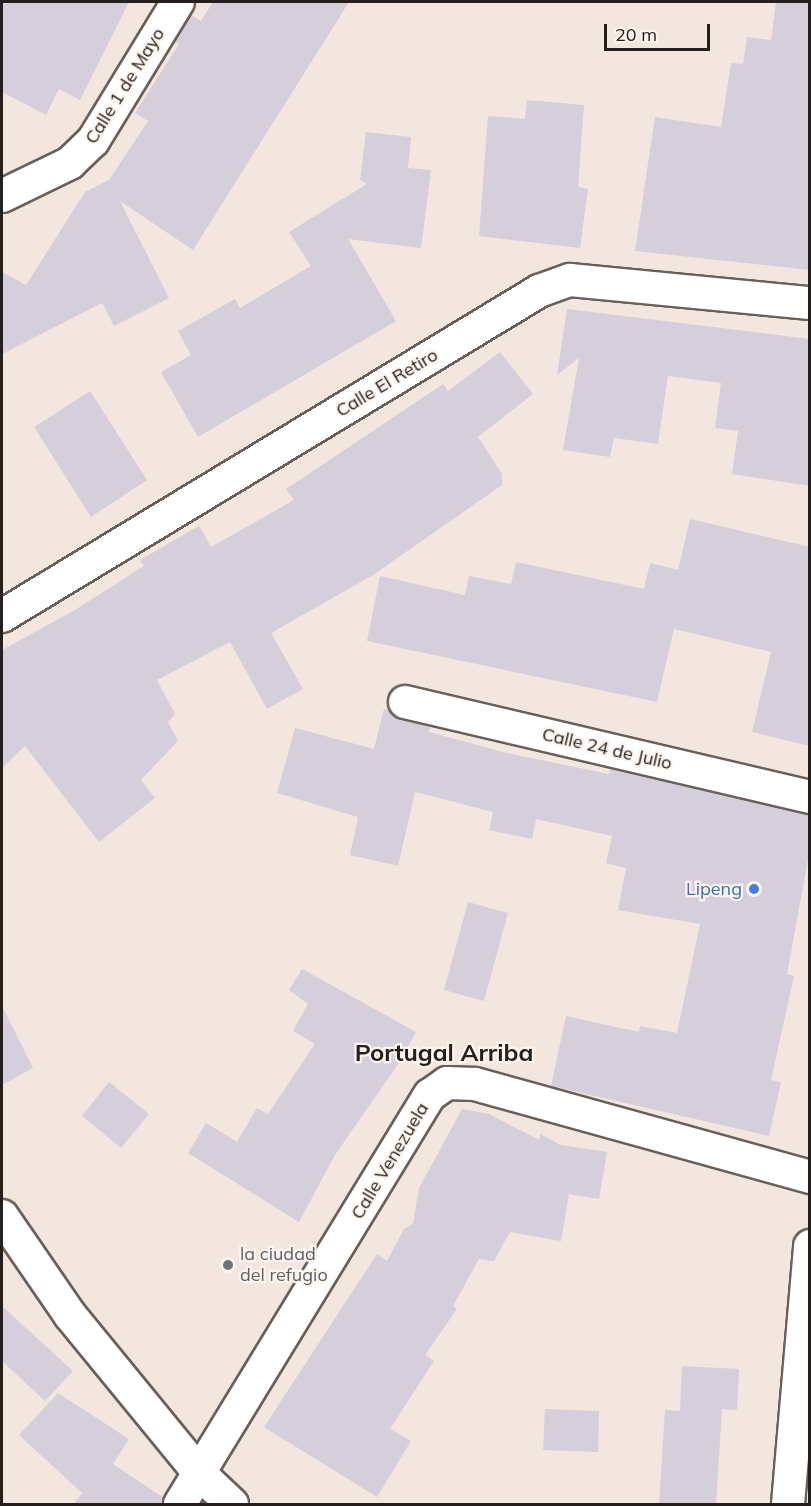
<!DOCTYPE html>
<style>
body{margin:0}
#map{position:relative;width:811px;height:1506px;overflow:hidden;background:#f3e6df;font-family:Mulish,sans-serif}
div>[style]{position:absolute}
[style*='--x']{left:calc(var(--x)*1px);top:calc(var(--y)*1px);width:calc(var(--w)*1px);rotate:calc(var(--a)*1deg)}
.building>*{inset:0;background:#d5cfdb}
.roads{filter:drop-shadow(2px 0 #6a5f59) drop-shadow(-2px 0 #6a5f59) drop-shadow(0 2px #6a5f59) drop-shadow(0 -2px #6a5f59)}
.street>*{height:32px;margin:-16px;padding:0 16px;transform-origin:16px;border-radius:16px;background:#fff}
.dots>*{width:16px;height:16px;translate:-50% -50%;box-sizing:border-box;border:3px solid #fef4ee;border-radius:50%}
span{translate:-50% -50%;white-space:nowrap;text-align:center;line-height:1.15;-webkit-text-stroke:4.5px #fef4ee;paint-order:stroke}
.street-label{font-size:18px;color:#25201e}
.shop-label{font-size:18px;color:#366cbe}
.right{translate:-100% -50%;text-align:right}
.worship-label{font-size:18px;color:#5b616d}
.left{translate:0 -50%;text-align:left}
.district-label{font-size:24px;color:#25201e;font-weight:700}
.frame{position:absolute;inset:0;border:3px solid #25201e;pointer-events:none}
.scale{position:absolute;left:604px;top:24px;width:106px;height:27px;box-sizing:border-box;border:3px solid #25201e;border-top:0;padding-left:8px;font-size:18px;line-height:21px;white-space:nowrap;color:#25201e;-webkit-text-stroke:4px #fef4ee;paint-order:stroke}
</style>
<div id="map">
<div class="building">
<div style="clip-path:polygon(2px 2px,129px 2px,80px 100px,59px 89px,46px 115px,2px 92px)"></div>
<div style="clip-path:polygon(213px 2px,349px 2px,193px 250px,120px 201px,169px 298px,114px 326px,102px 303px,2px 354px,2px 272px,26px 285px,85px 192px,109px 180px,148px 121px,135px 113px,179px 44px,175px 42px,191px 15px,201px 21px)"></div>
<div style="clip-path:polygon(776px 2px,810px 2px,810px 270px,635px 251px,655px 117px,721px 127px,731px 63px,743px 64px,747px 37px,771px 40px)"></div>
<div style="clip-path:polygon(527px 100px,584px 105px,578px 187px,588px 189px,580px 248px,479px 236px,488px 116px,525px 119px)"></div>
<div style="clip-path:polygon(366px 132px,411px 137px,408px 168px,431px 170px,421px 248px,348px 239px,396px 321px,198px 437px,161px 372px,191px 355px,178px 331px,235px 299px,240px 308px,311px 266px,289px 232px,367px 184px,360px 180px)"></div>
<div style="clip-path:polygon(567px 309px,810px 339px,810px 486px,732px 474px,738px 431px,715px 428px,721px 383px,668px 376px,658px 444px,614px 438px,610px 457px,563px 450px,579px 358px,557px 375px)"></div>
<div style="clip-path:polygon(500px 352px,533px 394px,478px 437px,502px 474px,502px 485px,373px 575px,271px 633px,303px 689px,267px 709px,230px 642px,157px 680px,175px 714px,168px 722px,178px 741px,141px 780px,155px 798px,99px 842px,25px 746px,2px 768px,2px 650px,75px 610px,144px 566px,140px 560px,199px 526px,211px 547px,294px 500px,286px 489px,443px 384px,448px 391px)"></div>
<div style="clip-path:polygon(90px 391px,147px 480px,91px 517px,34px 427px)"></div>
<div style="clip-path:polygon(690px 519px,810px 547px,810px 746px,752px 732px,771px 652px,674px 629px,657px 702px,367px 641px,380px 576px,465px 595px,469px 576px,511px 584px,516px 562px,644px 589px,650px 563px,678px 570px)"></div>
<div style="clip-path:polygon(384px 709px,430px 726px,429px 732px,507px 753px,609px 774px,610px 769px,810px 814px,810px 849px,787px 974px,794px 976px,771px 1080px,781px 1082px,769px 1136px,551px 1086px,566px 1016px,639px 1032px,640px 1026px,677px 1033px,700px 924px,618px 910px,626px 868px,606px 863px,612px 836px,536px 819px,532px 839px,489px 830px,493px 812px,415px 792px,398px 866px,350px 855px,358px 817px,277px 793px,295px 728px,374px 749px)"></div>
<div style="clip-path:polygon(468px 902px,508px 913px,484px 1001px,444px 990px)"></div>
<div style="clip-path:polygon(302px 969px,416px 1032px,404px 1054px,393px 1051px,401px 1060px,335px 1155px,299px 1222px,188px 1153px,206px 1123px,237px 1142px,257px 1108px,268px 1114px,315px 1044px,293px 1031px,308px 1004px,289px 990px)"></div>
<div style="clip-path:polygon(2px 1006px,33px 1068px,2px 1085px)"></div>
<div style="clip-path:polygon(109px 1082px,149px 1114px,121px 1148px,82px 1116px)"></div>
<div style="clip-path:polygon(462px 1109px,489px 1114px,539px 1140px,540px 1134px,561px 1145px,607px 1152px,599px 1199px,569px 1194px,561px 1241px,510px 1232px,494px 1261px,479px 1259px,453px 1306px,457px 1309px,425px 1355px,434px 1361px,390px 1429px,411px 1441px,377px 1497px,264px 1427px,377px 1254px,387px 1261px,404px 1229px,413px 1224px,419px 1188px)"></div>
<div style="clip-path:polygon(2px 1306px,73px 1371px,45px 1401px,2px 1361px)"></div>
<div style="clip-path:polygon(682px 1366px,739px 1369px,737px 1410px,722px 1409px,716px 1504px,659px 1504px,665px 1410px,680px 1411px)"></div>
<div style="clip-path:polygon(58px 1393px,129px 1439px,113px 1464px,164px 1498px,162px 1504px,74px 1504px,82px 1493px,19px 1435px)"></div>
<div style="clip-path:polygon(545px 1409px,599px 1411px,598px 1452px,543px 1450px)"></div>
</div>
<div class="roads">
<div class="street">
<div style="--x:2;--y:196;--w:76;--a:-25.9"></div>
<div style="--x:70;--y:163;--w:32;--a:-44"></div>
<div style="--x:93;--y:141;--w:163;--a:-58.6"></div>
<div style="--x:2;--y:616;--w:628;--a:-31.18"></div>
<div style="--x:539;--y:291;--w:33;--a:-20"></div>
<div style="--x:570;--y:280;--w:241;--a:5.5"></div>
<div style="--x:405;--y:702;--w:416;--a:13.2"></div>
<div style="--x:2;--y:1216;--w:120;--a:55.5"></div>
<div style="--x:70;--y:1315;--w:205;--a:50.7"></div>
<div style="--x:200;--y:1474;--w:44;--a:43.2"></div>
<div style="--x:180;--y:1504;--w:479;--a:-58.6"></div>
<div style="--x:430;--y:1095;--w:21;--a:-35"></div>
<div style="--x:447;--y:1083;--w:28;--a:2"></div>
<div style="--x:475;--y:1084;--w:348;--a:15.5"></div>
<div style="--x:788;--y:1504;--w:259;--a:-85.1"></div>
</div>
</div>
<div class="dots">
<div style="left:754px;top:889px;background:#3f7fe0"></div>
<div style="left:228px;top:1265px;background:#6b7280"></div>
</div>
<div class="street-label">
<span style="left:125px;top:86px;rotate:-58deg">Calle 1 de Mayo</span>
<span style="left:387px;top:383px;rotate:-31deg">Calle El Retiro</span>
<span style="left:607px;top:749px;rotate:13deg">Calle 24 de Julio</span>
<span style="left:390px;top:1161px;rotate:-59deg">Calle Venezuela</span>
</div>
<div class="shop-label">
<span class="right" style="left:742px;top:889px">Lipeng</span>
</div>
<div class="worship-label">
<span class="left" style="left:240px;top:1265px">la ciudad<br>del refugio</span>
</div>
<div class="district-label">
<span style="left:444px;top:1053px">Portugal Arriba</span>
</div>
<div class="frame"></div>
<div class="scale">20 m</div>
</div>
